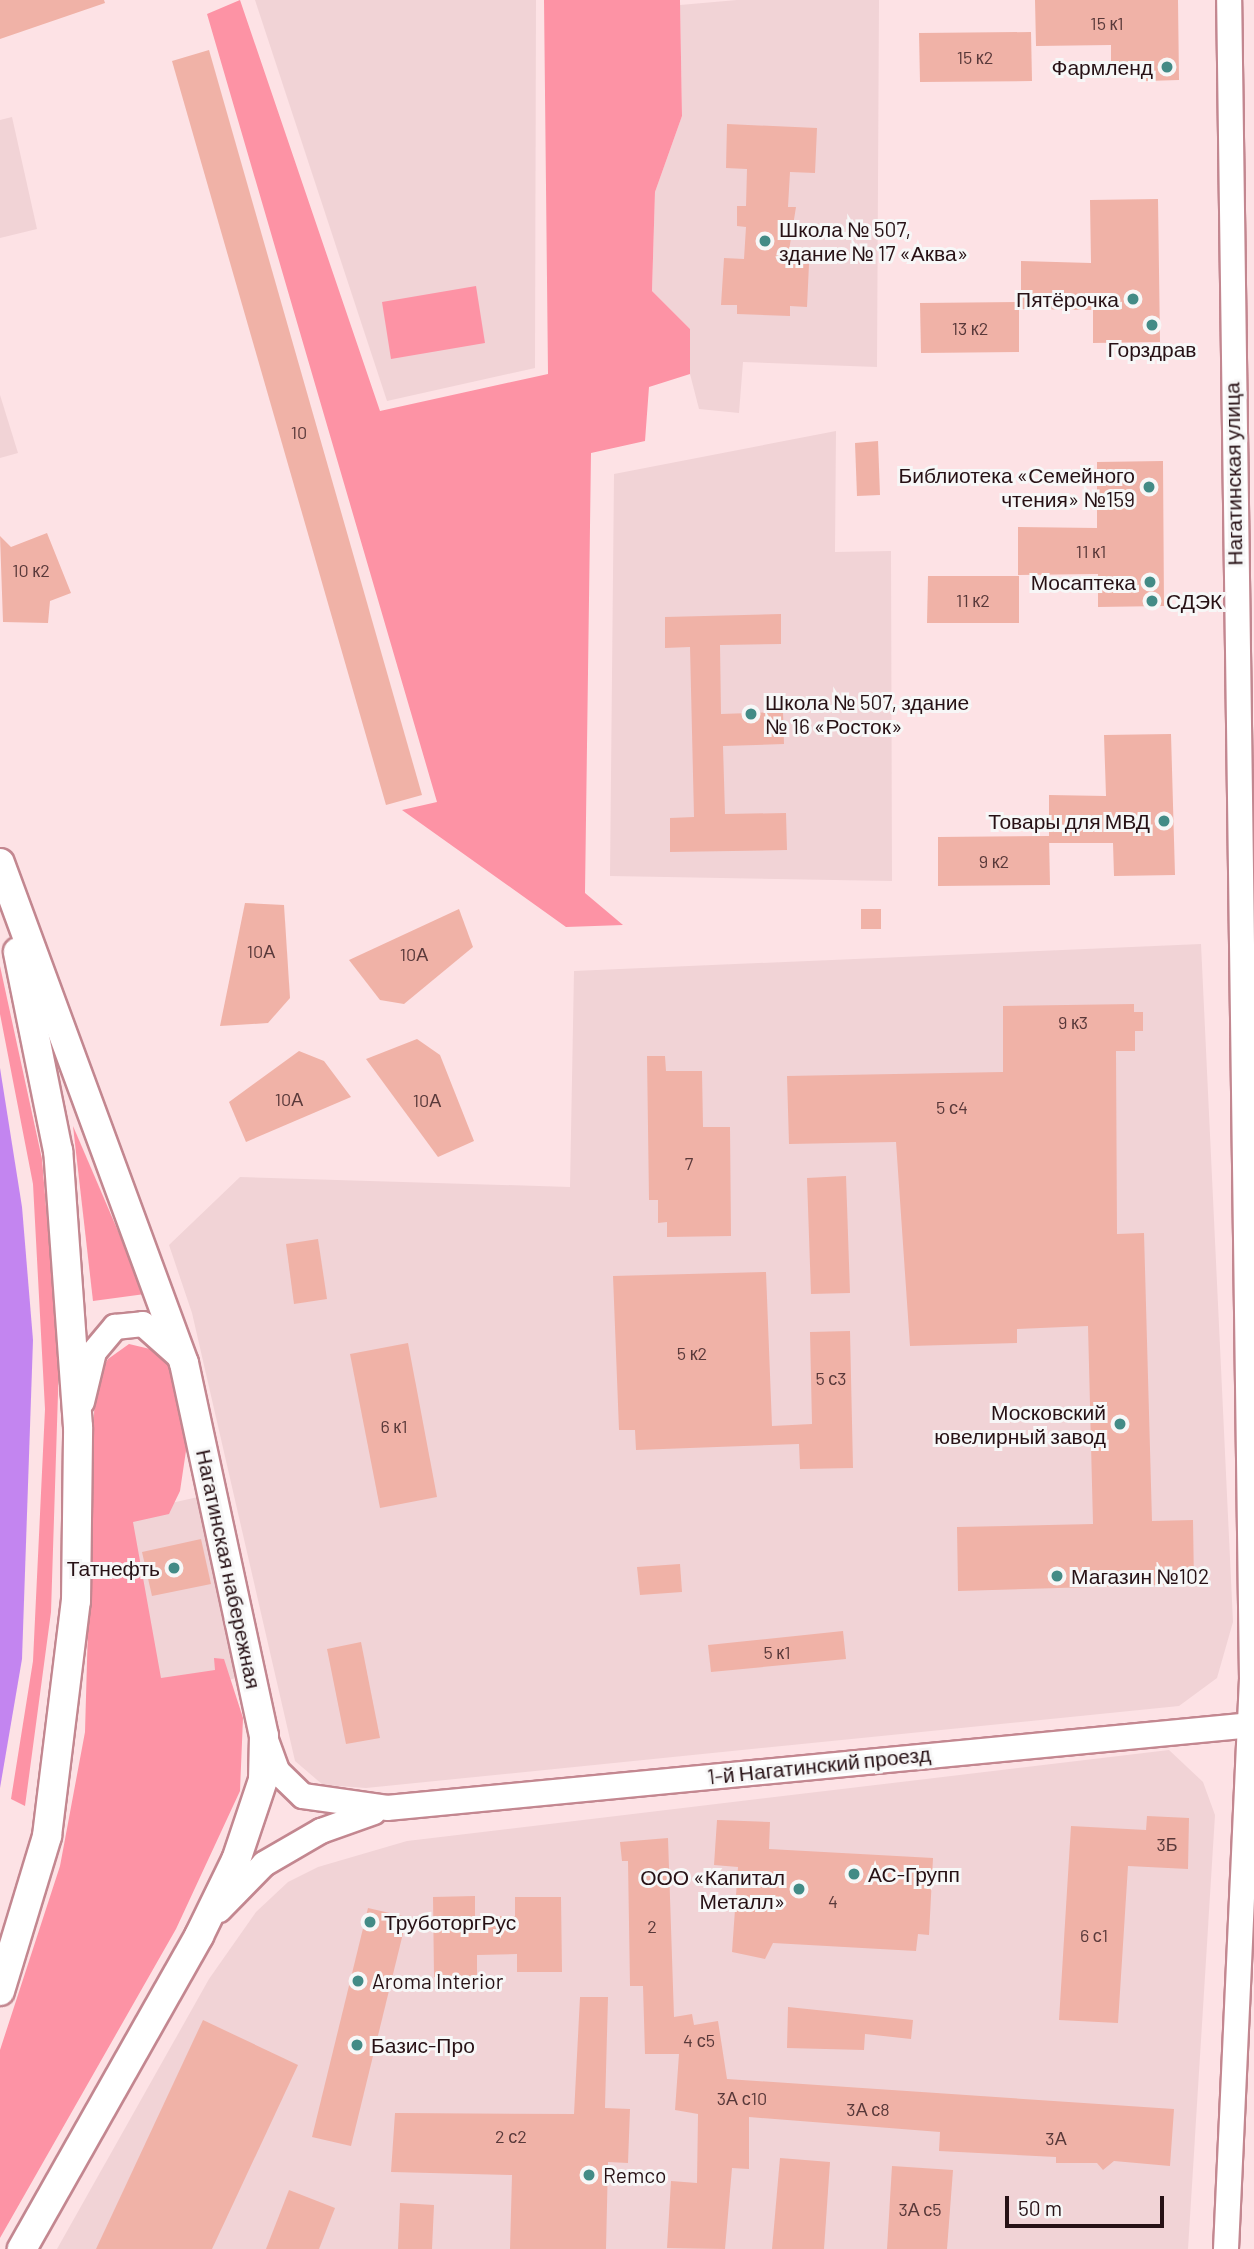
<!DOCTYPE html>
<meta charset="utf-8">
<style>
body{margin:0}
#map{position:relative;width:1254px;height:2249px;overflow:hidden;background:#fde2e5;font-family:Barlow,sans-serif}
div>[style]{position:absolute}
[style*='--x']{left:calc(var(--x)*1px);top:calc(var(--y)*1px);width:calc(var(--w)*1px);rotate:calc(var(--a)*1deg)}
.built>*{inset:0;background:#f1d3d6}
.green>*{inset:0;background:#fd93a5}
.water>*{inset:0;background:#c385f0}
.building>*{inset:0;background:#f0b2a7}
.roads{filter:drop-shadow(2px 0 #c38790) drop-shadow(-2px 0 #c38790) drop-shadow(0 2px #c38790) drop-shadow(0 -2px #c38790)}
.tertiary>*{height:24px;margin:-12px;padding:0 12px;transform-origin:12px;border-radius:12px;background:#fff}
.secondary>*{height:28px;margin:-14px;padding:0 14px;transform-origin:14px;border-radius:14px;background:#fff}
.dots>*{width:19px;height:19px;translate:-50% -50%;box-sizing:border-box;border:4px solid #f7f7f7;border-radius:50%}
span{translate:-50% -50%;white-space:nowrap;text-align:center;line-height:1.15;-webkit-text-stroke:6px #f7f7f7;paint-order:stroke}
.number-label{font-size:18px;color:#59393a}
.number-label span{-webkit-text-stroke-width:0}
.poi-label{font-size:21px;color:#271115}
.right{translate:-100% -50%;text-align:right}
.left{translate:0 -50%;text-align:left}
.street-label{font-size:21px;color:#271115}
.scale{position:absolute;left:1005px;top:2196px;width:159px;height:32px;box-sizing:border-box;border:4px solid #271115;border-top:0;padding-left:9px;font-size:21px;line-height:24px;white-space:nowrap;color:#271115;-webkit-text-stroke:5px #f7f7f7;paint-order:stroke}
</style>
<div id="map">
<div class="built">
<div style="clip-path:polygon(255px 0,536px 0,535px 368px,387px 401px)"></div>
<div style="clip-path:polygon(737px 0,879px 0,877px 367px,743px 362px,739px 413px,699px 409px,690px 374px,690px 329px,652px 291px,655px 192px,682px 116px,680px 5px)"></div>
<div style="clip-path:polygon(12px 117px,37px 229px,0 238px,0 120px)"></div>
<div style="clip-path:polygon(0 395px,18px 453px,0 458px)"></div>
<div style="clip-path:polygon(836px 431px,835px 552px,891px 551px,892px 881px,610px 876px,614px 474px)"></div>
<div style="clip-path:polygon(1201px 944px,1233px 1622px,1217px 1678px,1179px 1706px,366px 1788px,323px 1785px,295px 1761px,192px 1313px,169px 1245px,240px 1177px,570px 1187px,574px 971px)"></div>
<div style="clip-path:polygon(198px 1497px,237px 1678px,159px 1694px,127px 1513px)"></div>
<div style="clip-path:polygon(1169px 1750px,1203px 1782px,1215px 1815px,1188px 2249px,57px 2249px,209px 1979px,256px 1912px,288px 1882px,318px 1867px,407px 1841px)"></div>
</div>
<div class="green">
<div style="clip-path:polygon(240px 0,380px 411px,548px 374px,544px 0,680px 0,682px 116px,655px 192px,652px 291px,690px 329px,690px 374px,649px 387px,645px 441px,591px 453px,585px 893px,623px 925px,566px 927px,402px 810px,437px 802px,207px 14px)"></div>
<div style="clip-path:polygon(476px 286px,485px 343px,391px 359px,382px 302px)"></div>
<div style="clip-path:polygon(0 966px,42px 1159px,59px 1362px,51px 1612px,25px 1806px,11px 1799px,33px 1661px,45px 1409px,33px 1184px,0 1014px)"></div>
<div style="clip-path:polygon(73px 1126px,145px 1294px,93px 1301px)"></div>
<div style="clip-path:polygon(129px 1344px,150px 1349px,168px 1364px,187px 1444px,180px 1491px,169px 1514px,133px 1522px,161px 1678px,215px 1670px,214px 1658px,224px 1659px,243px 1718px,240px 1791px,176px 1929px,0 2238px,0 2050px,60px 1866px,85px 1732px,95px 1381px,108px 1359px)"></div>
</div>
<div class="water">
<div style="clip-path:polygon(0 1068px,22px 1207px,33px 1340px,22px 1659px,0 1788px)"></div>
</div>
<div class="building">
<div style="clip-path:polygon(0 0,104px 0,105px 3px,0 39px)"></div>
<div style="clip-path:polygon(1035px 0,1178px 0,1179px 80px,1146px 81px,1146px 70px,1111px 71px,1111px 45px,1036px 46px)"></div>
<div style="clip-path:polygon(1031px 32px,1032px 81px,920px 82px,919px 33px)"></div>
<div style="clip-path:polygon(209px 50px,422px 795px,386px 805px,172px 61px)"></div>
<div style="clip-path:polygon(727px 124px,817px 128px,815px 173px,790px 172px,788px 207px,796px 207px,787px 263px,809px 264px,807px 307px,790px 306px,790px 316px,737px 314px,737px 305px,721px 305px,724px 258px,744px 259px,746px 227px,737px 226px,737px 206px,746px 206px,747px 169px,726px 168px)"></div>
<div style="clip-path:polygon(1158px 199px,1160px 342px,1093px 343px,1093px 310px,1021px 309px,1021px 261px,1091px 263px,1090px 200px)"></div>
<div style="clip-path:polygon(1019px 302px,1019px 352px,921px 353px,920px 303px)"></div>
<div style="clip-path:polygon(878px 441px,880px 495px,857px 496px,855px 443px)"></div>
<div style="clip-path:polygon(1163px 461px,1164px 606px,1098px 607px,1098px 574px,1018px 575px,1018px 527px,1097px 528px,1097px 462px)"></div>
<div style="clip-path:polygon(47px 533px,71px 593px,50px 601px,48px 623px,3px 622px,0 536px,11px 547px)"></div>
<div style="clip-path:polygon(928px 576px,1019px 576px,1019px 623px,927px 623px)"></div>
<div style="clip-path:polygon(781px 614px,781px 644px,720px 645px,721px 714px,783px 712px,784px 744px,723px 746px,725px 814px,786px 813px,787px 850px,670px 852px,670px 818px,694px 817px,690px 647px,665px 648px,665px 617px)"></div>
<div style="clip-path:polygon(1171px 734px,1175px 875px,1114px 876px,1113px 843px,1049px 843px,1049px 795px,1106px 796px,1104px 735px)"></div>
<div style="clip-path:polygon(1049px 836px,1050px 885px,938px 886px,938px 837px)"></div>
<div style="clip-path:polygon(245px 903px,284px 905px,290px 998px,268px 1023px,220px 1026px)"></div>
<div style="clip-path:polygon(459px 909px,473px 947px,404px 1004px,380px 1000px,349px 960px)"></div>
<div style="clip-path:polygon(861px 909px,881px 909px,881px 929px,861px 929px)"></div>
<div style="clip-path:polygon(1134px 1004px,1134px 1012px,1143px 1012px,1143px 1031px,1135px 1031px,1135px 1051px,1116px 1051px,1117px 1234px,1144px 1233px,1152px 1521px,1193px 1520px,1194px 1584px,958px 1591px,957px 1527px,1093px 1524px,1088px 1326px,1017px 1329px,1017px 1343px,910px 1346px,896px 1142px,789px 1144px,787px 1076px,1003px 1072px,1003px 1006px)"></div>
<div style="clip-path:polygon(417px 1039px,440px 1055px,474px 1141px,438px 1157px,366px 1059px)"></div>
<div style="clip-path:polygon(299px 1051px,324px 1061px,351px 1097px,246px 1142px,229px 1102px)"></div>
<div style="clip-path:polygon(647px 1056px,665px 1056px,666px 1071px,702px 1071px,703px 1127px,730px 1127px,731px 1236px,667px 1237px,667px 1222px,658px 1223px,658px 1200px,649px 1200px)"></div>
<div style="clip-path:polygon(846px 1176px,850px 1293px,811px 1294px,807px 1178px)"></div>
<div style="clip-path:polygon(318px 1239px,327px 1299px,294px 1304px,286px 1244px)"></div>
<div style="clip-path:polygon(766px 1272px,772px 1426px,812px 1424px,810px 1332px,850px 1331px,853px 1468px,800px 1469px,799px 1444px,636px 1450px,635px 1430px,619px 1430px,613px 1276px)"></div>
<div style="clip-path:polygon(408px 1343px,437px 1497px,380px 1508px,350px 1354px)"></div>
<div style="clip-path:polygon(201px 1539px,211px 1584px,152px 1596px,142px 1552px)"></div>
<div style="clip-path:polygon(680px 1564px,682px 1592px,640px 1595px,637px 1567px)"></div>
<div style="clip-path:polygon(843px 1631px,846px 1659px,711px 1672px,708px 1645px)"></div>
<div style="clip-path:polygon(361px 1642px,380px 1738px,346px 1744px,327px 1649px)"></div>
<div style="clip-path:polygon(1147px 1816px,1189px 1818px,1188px 1869px,1128px 1866px,1118px 2023px,1059px 2020px,1071px 1826px,1146px 1830px)"></div>
<div style="clip-path:polygon(717px 1820px,770px 1822px,769px 1849px,933px 1858px,929px 1935px,918px 1934px,916px 1951px,773px 1943px,765px 1959px,732px 1952px,738px 1867px,714px 1865px)"></div>
<div style="clip-path:polygon(668px 1838px,674px 2017px,692px 2014px,694px 2025px,718px 2021px,727px 2079px,1174px 2109px,1170px 2166px,1114px 2161px,1103px 2170px,1097px 2163px,1056px 2163px,1056px 2157px,939px 2151px,940px 2132px,749px 2117px,749px 2169px,732px 2168px,725px 2249px,667px 2248px,671px 2181px,697px 2183px,698px 2114px,675px 2110px,679px 2054px,645px 2054px,643px 1986px,630px 1986px,628px 1861px,622px 1861px,620px 1842px)"></div>
<div style="clip-path:polygon(475px 1896px,475px 1916px,515px 1916px,515px 1897px,561px 1897px,562px 1972px,517px 1972px,517px 1954px,477px 1955px,477px 1977px,434px 1977px,433px 1897px)"></div>
<div style="clip-path:polygon(368px 1908px,407px 1917px,351px 2146px,312px 2137px)"></div>
<div style="clip-path:polygon(580px 1997px,608px 1997px,605px 2108px,630px 2109px,628px 2163px,608px 2162px,606px 2249px,510px 2249px,512px 2175px,391px 2172px,395px 2113px,574px 2114px)"></div>
<div style="clip-path:polygon(788px 2007px,913px 2020px,911px 2039px,865px 2034px,864px 2050px,787px 2048px)"></div>
<div style="clip-path:polygon(203px 2020px,298px 2065px,212px 2249px,96px 2249px)"></div>
<div style="clip-path:polygon(780px 2158px,830px 2162px,824px 2249px,772px 2249px)"></div>
<div style="clip-path:polygon(892px 2166px,953px 2170px,947px 2249px,887px 2249px)"></div>
<div style="clip-path:polygon(289px 2190px,335px 2208px,319px 2249px,266px 2249px)"></div>
<div style="clip-path:polygon(400px 2203px,434px 2205px,432px 2249px,398px 2249px)"></div>
</div>
<div class="roads">
<div class="tertiary">
<div style="--x:82;--y:1402;--w:51;--a:-76.5"></div>
<div style="--x:94;--y:1352;--w:33;--a:-50"></div>
<div style="--x:115;--y:1327;--w:28;--a:-6"></div>
<div style="--x:143;--y:1324;--w:50;--a:41.7"></div>
<div style="--x:266;--y:1740;--w:33;--a:70"></div>
<div style="--x:277;--y:1771;--w:36;--a:44"></div>
<div style="--x:303;--y:1796;--w:85;--a:8.1"></div>
<div style="--x:387;--y:1808;--w:869;--a:-5.48"></div>
<div style="--x:219;--y:1910;--w:64;--a:-45.6"></div>
<div style="--x:264;--y:1864;--w:66;--a:-30.1"></div>
<div style="--x:321;--y:1831;--w:56;--a:-19.7"></div>
<div style="--x:1226;--y:2249;--w:571;--a:-87.39"></div>
<div style="--x:1252;--y:1679;--w:1679;--a:-90.78"></div>
</div>
<div class="secondary">
<div style="--x:0;--y:863;--w:533;--a:69.8"></div>
<div style="--x:184;--y:1363;--w:381;--a:77.9"></div>
<div style="--x:264;--y:1736;--w:44;--a:91.3"></div>
<div style="--x:263;--y:1780;--w:84;--a:108.6"></div>
<div style="--x:236;--y:1860;--w:85;--a:116"></div>
<div style="--x:199;--y:1936;--w:360;--a:119.5"></div>
<div style="--x:0;--y:1991;--w:162;--a:-73.1"></div>
<div style="--x:47;--y:1836;--w:237;--a:-83"></div>
<div style="--x:76;--y:1601;--w:174;--a:-89.3"></div>
<div style="--x:78;--y:1427;--w:277;--a:-94.1"></div>
<div style="--x:58;--y:1151;--w:203;--a:-101.4"></div>
</div>
</div>
<div class="dots">
<div style="left:1167px;top:67px;background:#438b86"></div>
<div style="left:765px;top:241px;background:#438b86"></div>
<div style="left:1133px;top:299px;background:#438b86"></div>
<div style="left:1152px;top:325px;background:#438b86"></div>
<div style="left:1149px;top:487px;background:#438b86"></div>
<div style="left:1150px;top:582px;background:#438b86"></div>
<div style="left:1152px;top:601px;background:#438b86"></div>
<div style="left:751px;top:714px;background:#438b86"></div>
<div style="left:1164px;top:821px;background:#438b86"></div>
<div style="left:1120px;top:1424px;background:#438b86"></div>
<div style="left:174px;top:1568px;background:#438b86"></div>
<div style="left:1057px;top:1576px;background:#438b86"></div>
<div style="left:854px;top:1874px;background:#438b86"></div>
<div style="left:799px;top:1889px;background:#438b86"></div>
<div style="left:370px;top:1922px;background:#438b86"></div>
<div style="left:358px;top:1981px;background:#438b86"></div>
<div style="left:357px;top:2045px;background:#438b86"></div>
<div style="left:589px;top:2175px;background:#438b86"></div>
</div>
<div class="number-label">
<span style="left:1107px;top:23px">15 к1</span>
<span style="left:975px;top:57px">15 к2</span>
<span style="left:970px;top:328px">13 к2</span>
<span style="left:299px;top:432px">10</span>
<span style="left:1091px;top:551px">11 к1</span>
<span style="left:31px;top:570px">10 к2</span>
<span style="left:973px;top:600px">11 к2</span>
<span style="left:994px;top:861px">9 к2</span>
<span style="left:261px;top:951px">10А</span>
<span style="left:414px;top:954px">10А</span>
<span style="left:1073px;top:1022px">9 к3</span>
<span style="left:289px;top:1099px">10А</span>
<span style="left:427px;top:1100px">10А</span>
<span style="left:952px;top:1107px">5 с4</span>
<span style="left:689px;top:1163px">7</span>
<span style="left:692px;top:1353px">5 к2</span>
<span style="left:831px;top:1378px">5 с3</span>
<span style="left:394px;top:1426px">6 к1</span>
<span style="left:777px;top:1652px">5 к1</span>
<span style="left:1167px;top:1844px">3Б</span>
<span style="left:833px;top:1901px">4</span>
<span style="left:652px;top:1926px">2</span>
<span style="left:1094px;top:1935px">6 с1</span>
<span style="left:699px;top:2040px">4 с5</span>
<span style="left:742px;top:2098px">3А с10</span>
<span style="left:868px;top:2109px">3А с8</span>
<span style="left:511px;top:2136px">2 с2</span>
<span style="left:1056px;top:2138px">3А</span>
<span style="left:920px;top:2209px">3А с5</span>
</div>
<div class="poi-label">
<span class="right" style="left:1153px;top:67px">Фармленд</span>
<span class="left" style="left:779px;top:241px">Школа № 507,<br>здание № 17 «Аква»</span>
<span class="right" style="left:1119px;top:299px">Пятёрочка</span>
<span style="left:1152px;top:349px">Горздрав</span>
<span class="right" style="left:1135px;top:487px">Библиотека «Семейного<br>чтения» №159</span>
<span class="right" style="left:1136px;top:582px">Мосаптека</span>
<span class="left" style="left:1166px;top:601px">СДЭК</span>
<span class="left" style="left:765px;top:714px">Школа № 507, здание<br>№ 16 «Росток»</span>
<span class="right" style="left:1150px;top:821px">Товары для МВД</span>
<span class="right" style="left:1106px;top:1424px">Московский<br>ювелирный завод</span>
<span class="right" style="left:160px;top:1568px">Татнефть</span>
<span class="left" style="left:1071px;top:1576px">Магазин №102</span>
<span class="left" style="left:868px;top:1874px">АС-Групп</span>
<span class="right" style="left:785px;top:1889px">ООО «Капитал<br>Металл»</span>
<span class="left" style="left:384px;top:1922px">ТруботоргРус</span>
<span class="left" style="left:372px;top:1981px">Aroma Interior</span>
<span class="left" style="left:371px;top:2045px">Базис-Про</span>
<span class="left" style="left:603px;top:2175px">Remco</span>
</div>
<div class="street-label">
<span style="left:1233px;top:474px;rotate:-91deg">Нагатинская улица</span>
<span style="left:229px;top:1569px;rotate:78deg">Нагатинская набережная</span>
<span style="left:819px;top:1765px;rotate:-6deg">1-й Нагатинский проезд</span>
</div>
<div class="scale">50 m</div>
</div>
